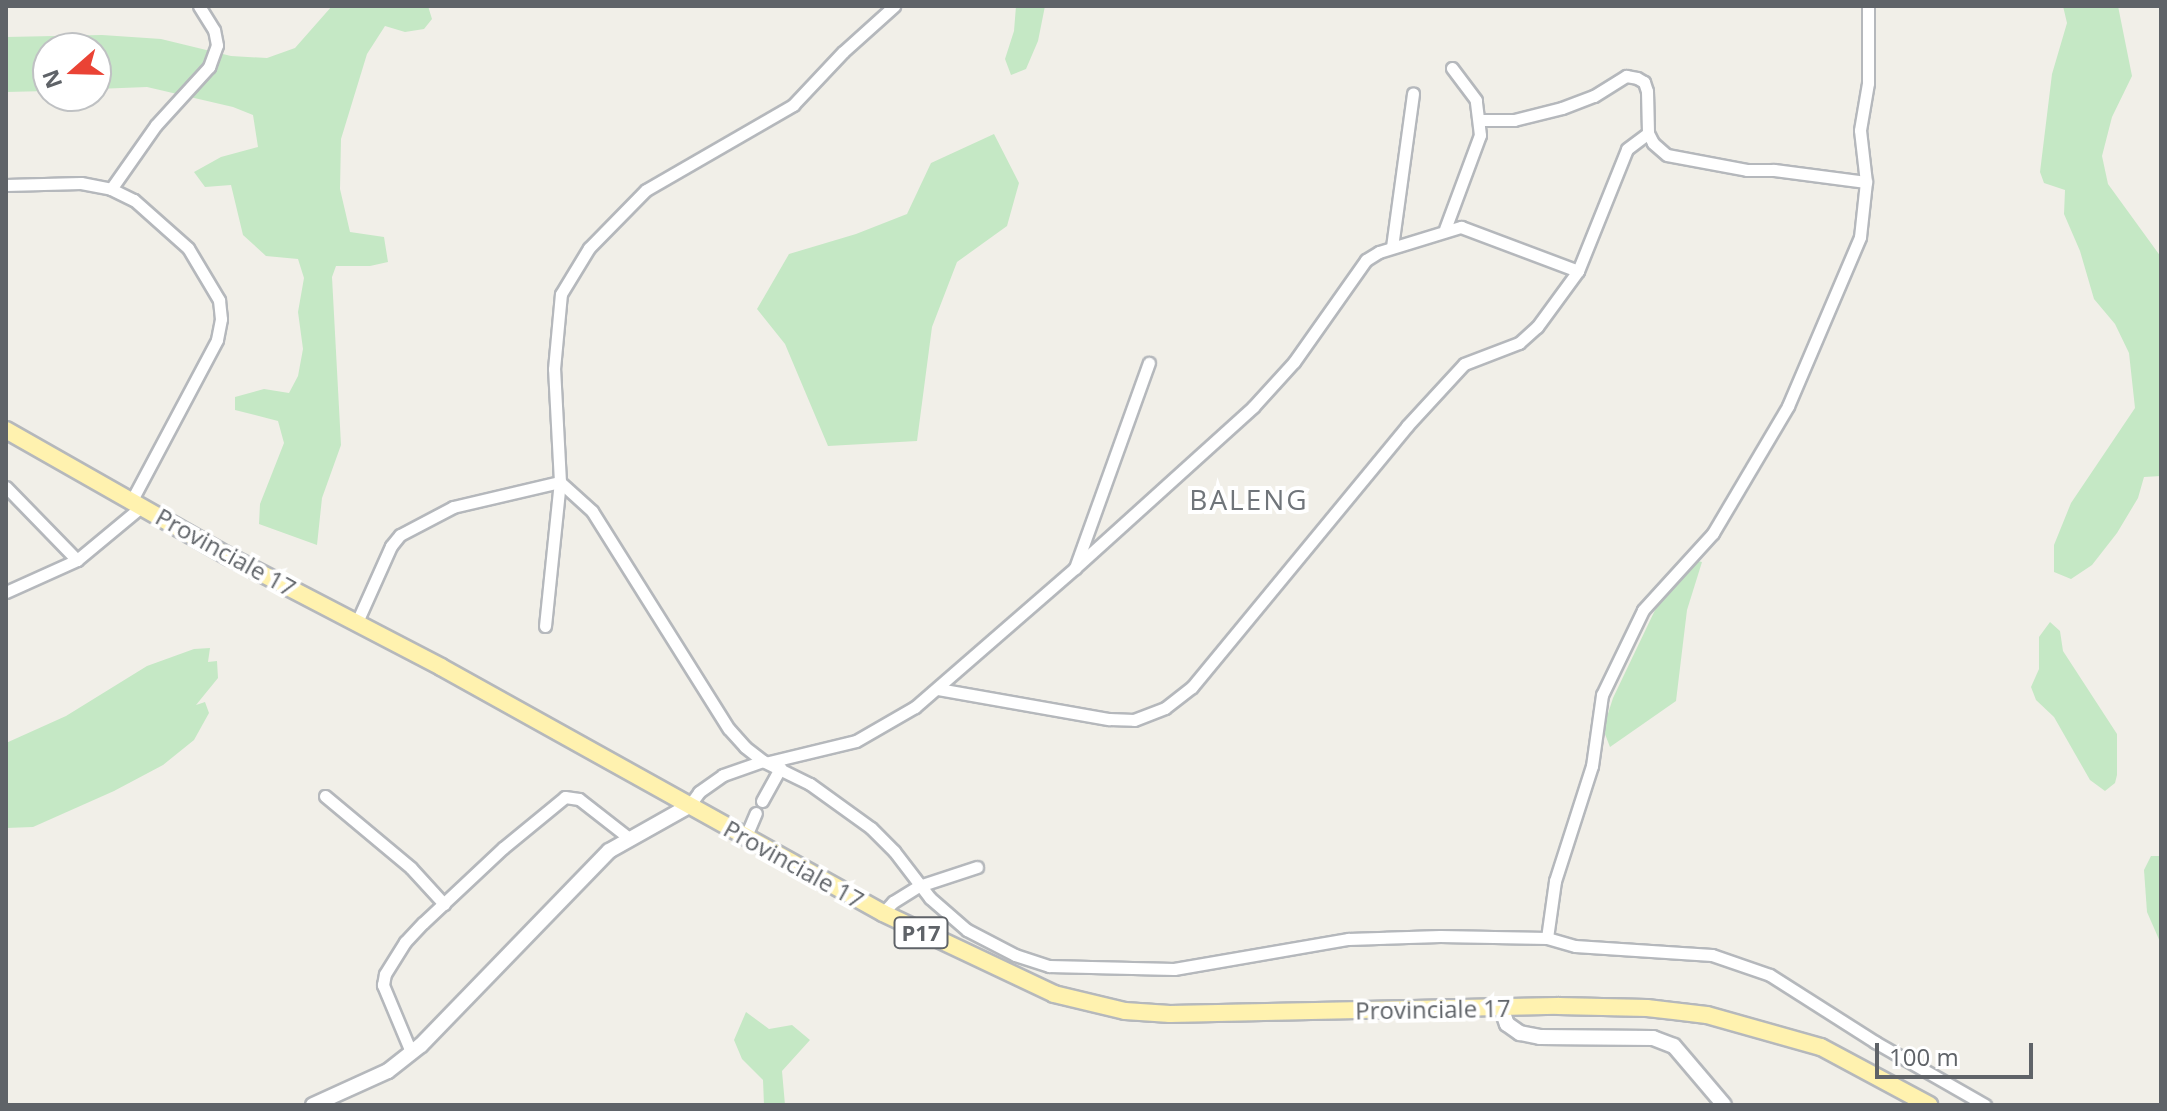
<!DOCTYPE html>
<style>
body{margin:0}
#map{position:relative;width:2167px;height:1111px;overflow:hidden;background:#f1efe8;font-family:"Open Sans",sans-serif}
div>[style]{position:absolute}
[style*='--x']{left:calc(var(--x)*1px);top:calc(var(--y)*1px);width:calc(var(--w)*1px);rotate:calc(var(--a)*1deg)}
.green>*{inset:0;background:#c5e8c5}
.roads{filter:drop-shadow(2px 0 #b5b8bc) drop-shadow(-2px 0 #b5b8bc) drop-shadow(0 2px #b5b8bc) drop-shadow(0 -2px #b5b8bc)}
.street>*{height:11px;margin:-5.5px;padding:0 5.5px;transform-origin:5.5px;border-radius:5.5px;background:#fff}
.secondary>*{height:14px;margin:-7px;padding:0 7px;transform-origin:7px;border-radius:7px;background:#fff}
.primary>*{height:16px;margin:-8px;padding:0 8px;transform-origin:8px;border-radius:8px;background:#fff2af}
span{translate:-50% -50%;white-space:nowrap;text-align:center;line-height:1.15;-webkit-text-stroke:8px #fff;paint-order:stroke}
.shield-label span{padding:2px 6px;background:#fff;border:2px solid;border-radius:6px;-webkit-text-stroke-width:0}
.shield-label{font-size:22px;color:#5f6368;font-weight:700}
.street-label{font-size:24px;color:#5f6368}
.quarter-label{font-size:28px;color:#70757a;letter-spacing:2px}
.frame{position:absolute;inset:0;border:8px solid #5f6368;pointer-events:none}
.north{position:absolute;left:32px;top:32px;width:80px;height:80px;box-sizing:border-box;background:#fff;border:2px solid #bfc1c3;border-radius:50%;rotate:250deg;font-size:22px;font-weight:700;line-height:32px;text-align:center;color:#5f6368}
.north::after{content:'';display:block;margin:auto;width:28px;height:36px;background:#ea4335;clip-path:polygon(50% 0,100% 100%,50% 72%,0 100%)}
.scale{position:absolute;left:1875px;top:1043px;width:158px;height:36px;box-sizing:border-box;border:4px solid #5f6368;border-top:0;padding-left:10px;font-size:24px;line-height:28px;white-space:nowrap;color:#5f6368;-webkit-text-stroke:6px #fff;paint-order:stroke}
</style>
<div id="map">
<div class="green">
<div style="clip-path:polygon(332px 6px,428px 6px,432px 19px,424px 29px,405px 32px,385px 26px,367px 54px,341px 139px,340px 189px,350px 232px,384px 237px,388px 262px,370px 266px,336px 266px,332px 277px,341px 445px,322px 498px,317px 545px,259px 524px,260px 504px,284px 443px,278px 421px,235px 410px,235px 397px,264px 389px,289px 393px,298px 376px,303px 349px,298px 312px,304px 278px,298px 259px,266px 256px,243px 235px,231px 185px,205px 187px,194px 172px,221px 157px,258px 147px,253px 115px,233px 107px,147px 87px,96px 89px,96px 48px,48px 48px,48px 91px,6px 92px,6px 37px,102px 35px,161px 39px,231px 56px,267px 58px,295px 48px)"></div>
<div style="clip-path:polygon(1016px 6px,1045px 6px,1038px 41px,1026px 69px,1011px 75px,1005px 59px,1014px 31px)"></div>
<div style="clip-path:polygon(2063px 6px,2118px 6px,2132px 76px,2112px 117px,2102px 156px,2108px 184px,2161px 257px,2161px 476px,2144px 477px,2138px 498px,2117px 533px,2092px 565px,2071px 579px,2054px 572px,2054px 545px,2071px 503px,2135px 408px,2129px 353px,2115px 324px,2094px 299px,2080px 251px,2064px 214px,2065px 190px,2044px 183px,2040px 172px,2052px 74px,2067px 23px)"></div>
<div style="clip-path:polygon(994px 134px,1019px 183px,1007px 226px,957px 262px,932px 327px,917px 441px,828px 446px,785px 344px,757px 309px,789px 254px,856px 234px,907px 214px,931px 163px)"></div>
<div style="clip-path:polygon(1690px 559px,1702px 562px,1687px 610px,1676px 701px,1610px 747px,1603px 729px,1613px 698px,1667px 585px)"></div>
<div style="clip-path:polygon(2050px 622px,2060px 631px,2063px 651px,2117px 734px,2117px 775px,2115px 783px,2105px 791px,2090px 780px,2054px 717px,2036px 700px,2031px 687px,2039px 669px,2039px 637px)"></div>
<div style="clip-path:polygon(210px 648px,208px 662px,217px 661px,218px 678px,196px 705px,205px 702px,209px 713px,194px 740px,163px 765px,114px 791px,33px 827px,6px 828px,6px 743px,66px 716px,147px 666px,194px 649px)"></div>
<div style="clip-path:polygon(2151px 856px,2161px 856px,2161px 944px,2147px 912px,2144px 870px)"></div>
<div style="clip-path:polygon(746px 1012px,769px 1029px,792px 1025px,810px 1040px,782px 1071px,785px 1105px,764px 1105px,763px 1080px,742px 1059px,734px 1040px)"></div>
</div>
<div class="roads">
<div class="street">
<div style="--x:1480;--y:120;--w:34;--a:0"></div>
<div style="--x:1514;--y:120;--w:49;--a:-14"></div>
<div style="--x:1562;--y:108;--w:34;--a:-21"></div>
<div style="--x:1594;--y:96;--w:38;--a:-32"></div>
<div style="--x:1626;--y:76;--w:11;--a:10"></div>
<div style="--x:1637;--y:78;--w:8;--a:30"></div>
<div style="--x:1644;--y:82;--w:9;--a:72"></div>
<div style="--x:1647;--y:91;--w:42;--a:88.6"></div>
<div style="--x:1648;--y:133;--w:11;--a:63"></div>
<div style="--x:1653;--y:143;--w:18;--a:41"></div>
<div style="--x:1667;--y:155;--w:81;--a:10.6"></div>
<div style="--x:1747;--y:170;--w:27;--a:0"></div>
<div style="--x:1774;--y:170;--w:93;--a:7.4"></div>
<div style="--x:6;--y:185;--w:75;--a:-1.5"></div>
<div style="--x:81;--y:183;--w:31;--a:11"></div>
<div style="--x:111;--y:189;--w:25;--a:26"></div>
<div style="--x:134;--y:200;--w:72;--a:41.6"></div>
<div style="--x:188;--y:248;--w:61;--a:59.2"></div>
<div style="--x:219;--y:300;--w:19;--a:84"></div>
<div style="--x:221;--y:319;--w:21;--a:101"></div>
<div style="--x:217;--y:340;--w:181;--a:118"></div>
<div style="--x:111;--y:189;--w:78;--a:-54.9"></div>
<div style="--x:156;--y:125;--w:79;--a:-47.6"></div>
<div style="--x:209;--y:67;--w:23;--a:-70"></div>
<div style="--x:217;--y:45;--w:15;--a:-101"></div>
<div style="--x:214;--y:30;--w:28;--a:-122"></div>
<div style="--x:1445;--y:229;--w:100;--a:-69.6"></div>
<div style="--x:1480;--y:135;--w:35;--a:-97"></div>
<div style="--x:1476;--y:100;--w:40;--a:-127"></div>
<div style="--x:1392;--y:247;--w:155;--a:-82.2"></div>
<div style="--x:6;--y:487;--w:102;--a:45.8"></div>
<div style="--x:1075;--y:568;--w:240;--a:-42.1"></div>
<div style="--x:1253;--y:407;--w:61;--a:-47.7"></div>
<div style="--x:1294;--y:362;--w:125;--a:-54.8"></div>
<div style="--x:1366;--y:260;--w:15;--a:-32"></div>
<div style="--x:1379;--y:252;--w:86;--a:-17"></div>
<div style="--x:1461;--y:227;--w:125;--a:20.6"></div>
<div style="--x:6;--y:592;--w:78;--a:-24.3"></div>
<div style="--x:77;--y:560;--w:85;--a:-39.7"></div>
<div style="--x:357;--y:622;--w:83;--a:-65.9"></div>
<div style="--x:391;--y:546;--w:14;--a:-51"></div>
<div style="--x:400;--y:535;--w:60;--a:-27.8"></div>
<div style="--x:453;--y:507;--w:110;--a:-13.2"></div>
<div style="--x:560;--y:482;--w:43;--a:42.2"></div>
<div style="--x:592;--y:511;--w:257;--a:57.9"></div>
<div style="--x:729;--y:729;--w:24;--a:48"></div>
<div style="--x:745;--y:747;--w:23;--a:38"></div>
<div style="--x:763;--y:761;--w:52;--a:26.1"></div>
<div style="--x:810;--y:784;--w:75;--a:35.8"></div>
<div style="--x:871;--y:828;--w:33;--a:45"></div>
<div style="--x:894;--y:851;--w:59;--a:52.5"></div>
<div style="--x:930;--y:898;--w:49;--a:40.9"></div>
<div style="--x:967;--y:930;--w:54;--a:27.5"></div>
<div style="--x:1015;--y:955;--w:36;--a:18"></div>
<div style="--x:1049;--y:966;--w:125;--a:1.4"></div>
<div style="--x:1174;--y:969;--w:177;--a:-9.8"></div>
<div style="--x:1348;--y:939;--w:92;--a:-1.9"></div>
<div style="--x:1440;--y:936;--w:107;--a:1.1"></div>
<div style="--x:1547;--y:938;--w:29;--a:16"></div>
<div style="--x:1575;--y:946;--w:137;--a:3.8"></div>
<div style="--x:1712;--y:955;--w:61;--a:19"></div>
<div style="--x:1770;--y:975;--w:125;--a:32.5"></div>
<div style="--x:1875;--y:1042;--w:127;--a:29.8"></div>
<div style="--x:545;--y:626;--w:145;--a:-84.1"></div>
<div style="--x:560;--y:482;--w:113;--a:-93"></div>
<div style="--x:554;--y:369;--w:75;--a:-84.7"></div>
<div style="--x:561;--y:294;--w:54;--a:-58.7"></div>
<div style="--x:589;--y:248;--w:81;--a:-45.5"></div>
<div style="--x:646;--y:190;--w:170;--a:-30"></div>
<div style="--x:793;--y:105;--w:73;--a:-46.7"></div>
<div style="--x:843;--y:52;--w:69;--a:-42"></div>
<div style="--x:938;--y:689;--w:174;--a:10"></div>
<div style="--x:1109;--y:719;--w:25;--a:2"></div>
<div style="--x:1134;--y:720;--w:33;--a:-21"></div>
<div style="--x:1165;--y:708;--w:34;--a:-38"></div>
<div style="--x:1192;--y:687;--w:338;--a:-50.5"></div>
<div style="--x:1407;--y:426;--w:84;--a:-47.4"></div>
<div style="--x:1464;--y:364;--w:59;--a:-20.9"></div>
<div style="--x:1519;--y:343;--w:24;--a:-42"></div>
<div style="--x:1537;--y:327;--w:69;--a:-53.8"></div>
<div style="--x:1578;--y:271;--w:131;--a:-68.1"></div>
<div style="--x:1627;--y:149;--w:26;--a:-37"></div>
<div style="--x:769;--y:762;--w:89;--a:-13.6"></div>
<div style="--x:856;--y:741;--w:68;--a:-30"></div>
<div style="--x:915;--y:707;--w:212;--a:-41"></div>
<div style="--x:1075;--y:568;--w:218;--a:-70.2"></div>
<div style="--x:325;--y:796;--w:112;--a:39.9"></div>
<div style="--x:411;--y:868;--w:49;--a:47.5"></div>
<div style="--x:762;--y:801;--w:38;--a:-61"></div>
<div style="--x:689;--y:806;--w:17;--a:-54"></div>
<div style="--x:699;--y:792;--w:29;--a:-35"></div>
<div style="--x:723;--y:775;--w:42;--a:-19.3"></div>
<div style="--x:746;--y:836;--w:25;--a:-67"></div>
<div style="--x:883;--y:913;--w:15;--a:-48"></div>
<div style="--x:893;--y:902;--w:31;--a:-32"></div>
<div style="--x:919;--y:886;--w:61;--a:-18.1"></div>
<div style="--x:1547;--y:938;--w:58;--a:-82"></div>
<div style="--x:1555;--y:881;--w:121;--a:-72.2"></div>
<div style="--x:1592;--y:766;--w:72;--a:-82"></div>
<div style="--x:1602;--y:695;--w:94;--a:-64.2"></div>
<div style="--x:1643;--y:610;--w:104;--a:-47.7"></div>
<div style="--x:1713;--y:533;--w:147;--a:-59.4"></div>
<div style="--x:1788;--y:406;--w:184;--a:-66.9"></div>
<div style="--x:1860;--y:237;--w:55;--a:-83.8"></div>
<div style="--x:1866;--y:182;--w:52;--a:-96.6"></div>
<div style="--x:1860;--y:130;--w:48;--a:-80.3"></div>
<div style="--x:1868;--y:83;--w:77;--a:-90"></div>
<div style="--x:411;--y:1052;--w:73;--a:-112.7"></div>
<div style="--x:383;--y:985;--w:11;--a:-80"></div>
<div style="--x:385;--y:974;--w:38;--a:-58"></div>
<div style="--x:405;--y:942;--w:26;--a:-47"></div>
<div style="--x:423;--y:923;--w:110;--a:-43.2"></div>
<div style="--x:503;--y:848;--w:80;--a:-39.4"></div>
<div style="--x:565;--y:797;--w:14;--a:8"></div>
<div style="--x:579;--y:799;--w:63;--a:38"></div>
</div>
<div class="secondary">
<div style="--x:1501;--y:1007;--w:18;--a:71"></div>
<div style="--x:1507;--y:1024;--w:16;--a:35"></div>
<div style="--x:1520;--y:1033;--w:20;--a:11"></div>
<div style="--x:1540;--y:1037;--w:113;--a:0.5"></div>
<div style="--x:1653;--y:1038;--w:22;--a:21"></div>
<div style="--x:1674;--y:1046;--w:77;--a:49.7"></div>
<div style="--x:313;--y:1105;--w:82;--a:-24.4"></div>
<div style="--x:388;--y:1071;--w:42;--a:-38.2"></div>
<div style="--x:421;--y:1045;--w:270;--a:-45.9"></div>
<div style="--x:609;--y:851;--w:92;--a:-29.4"></div>
</div>
<div class="primary">
<div style="--x:6;--y:430;--w:257;--a:29.6"></div>
<div style="--x:230;--y:557;--w:238;--a:27.5"></div>
<div style="--x:441;--y:667;--w:506;--a:29.1"></div>
<div style="--x:883;--y:913;--w:189;--a:25.3"></div>
<div style="--x:1054;--y:994;--w:73;--a:13.5"></div>
<div style="--x:1125;--y:1011;--w:45;--a:3.8"></div>
<div style="--x:1170;--y:1014;--w:388;--a:-1.2"></div>
<div style="--x:1558;--y:1006;--w:89;--a:1.3"></div>
<div style="--x:1647;--y:1008;--w:60;--a:6.7"></div>
<div style="--x:1707;--y:1015;--w:118;--a:15.7"></div>
<div style="--x:1821;--y:1047;--w:123;--a:28.2"></div>
</div>
</div>
<div class="shield-label">
<span style="left:921px;top:933px">P17</span>
</div>
<div class="street-label">
<span style="left:226px;top:552px;rotate:29deg">Provinciale 17</span>
<span style="left:794px;top:864px;rotate:29deg">Provinciale 17</span>
<span style="left:1433px;top:1009px;rotate:-1deg">Provinciale 17</span>
</div>
<div class="quarter-label">
<span style="left:1249px;top:499px">BALENG</span>
</div>
<div class="frame"></div>
<div class="north">N</div>
<div class="scale">100 m</div>
</div>
